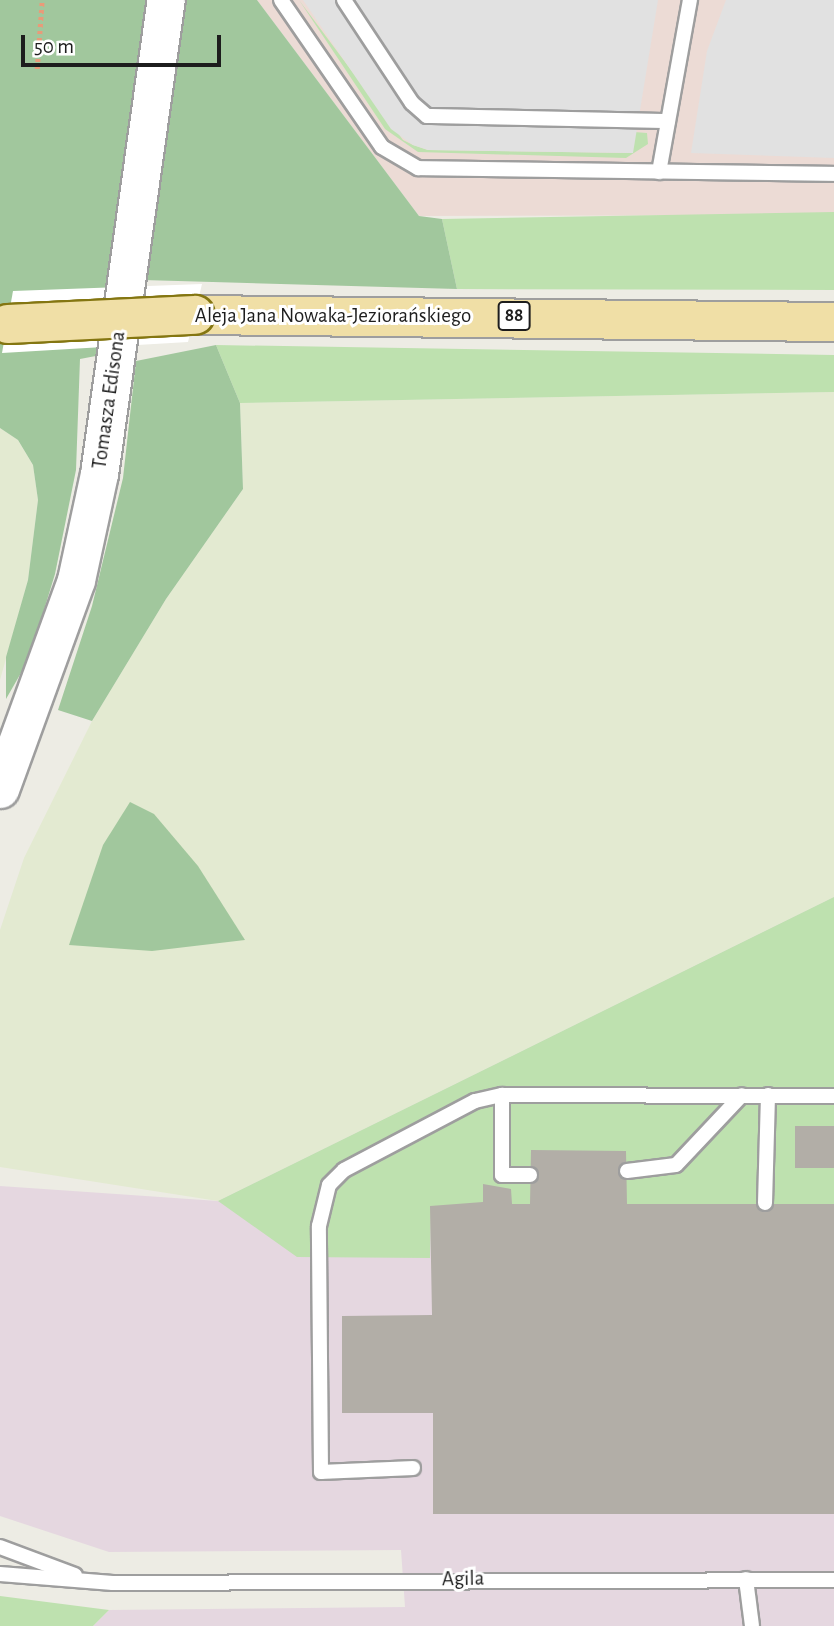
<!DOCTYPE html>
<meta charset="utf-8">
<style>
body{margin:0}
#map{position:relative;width:834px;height:1626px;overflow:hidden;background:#edece4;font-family:"Alegreya Sans",sans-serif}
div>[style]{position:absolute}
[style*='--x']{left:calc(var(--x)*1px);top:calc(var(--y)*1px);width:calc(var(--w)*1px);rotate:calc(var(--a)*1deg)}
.commercial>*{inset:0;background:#ecdbd5}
.industrial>*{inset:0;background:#e5d7e0}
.farmland>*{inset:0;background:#e3ead1}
.grass>*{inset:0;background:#bee1af}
.forest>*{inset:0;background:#a1c79d}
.parking>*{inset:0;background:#e1e1e1}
.pier>*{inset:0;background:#fff}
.building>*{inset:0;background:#b2aea7}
.path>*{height:4.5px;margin-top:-2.25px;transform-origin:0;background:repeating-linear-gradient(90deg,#e99b79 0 3.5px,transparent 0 7px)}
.roads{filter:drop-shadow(2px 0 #9e9e9e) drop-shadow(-2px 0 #9e9e9e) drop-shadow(0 2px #9e9e9e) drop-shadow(0 -2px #9e9e9e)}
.service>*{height:14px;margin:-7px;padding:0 7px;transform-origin:7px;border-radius:7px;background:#fff}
.tertiary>*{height:37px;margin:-18.5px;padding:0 18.5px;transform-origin:18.5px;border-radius:18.5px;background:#fff}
.primary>*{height:38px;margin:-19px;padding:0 19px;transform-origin:19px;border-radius:19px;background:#f0dfa6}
.bridges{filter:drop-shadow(2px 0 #847611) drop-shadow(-2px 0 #847611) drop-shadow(0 2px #847611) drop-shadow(0 -2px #847611)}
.primary-bridge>*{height:38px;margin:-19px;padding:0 19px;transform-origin:19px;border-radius:19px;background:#f0dfa6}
span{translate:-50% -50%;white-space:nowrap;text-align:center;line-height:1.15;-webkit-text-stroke:6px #fff;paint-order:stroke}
.shield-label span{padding:2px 5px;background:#fff;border:2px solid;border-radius:5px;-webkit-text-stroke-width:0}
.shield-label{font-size:19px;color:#1d1d1d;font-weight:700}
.street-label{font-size:21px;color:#1d1d1d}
.scale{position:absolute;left:21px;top:35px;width:200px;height:32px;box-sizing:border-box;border:4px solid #1d1d1d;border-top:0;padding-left:9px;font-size:21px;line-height:24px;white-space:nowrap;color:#1d1d1d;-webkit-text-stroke:5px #fff;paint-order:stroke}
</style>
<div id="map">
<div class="commercial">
<div style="clip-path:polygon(257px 0,834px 0,834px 215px,419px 216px)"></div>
</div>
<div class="industrial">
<div style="clip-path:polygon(834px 897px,834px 1626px,93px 1626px,109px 1610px,405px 1607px,401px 1550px,109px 1552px,0 1516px,0 1186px,218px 1201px)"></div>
</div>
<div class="farmland">
<div style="clip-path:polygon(834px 392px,834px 897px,218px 1201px,0 1167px,0 930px,24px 858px,92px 721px,166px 599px,243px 489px,240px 403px)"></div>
<div style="clip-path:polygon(0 428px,18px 440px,33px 465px,38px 500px,28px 580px,0 680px)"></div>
</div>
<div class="grass">
<div style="clip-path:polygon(299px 0,403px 140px,413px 145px,428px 150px,632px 153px,634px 132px,647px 133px,648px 144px,626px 158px,418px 152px,385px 129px)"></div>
<div style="clip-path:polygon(834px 212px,834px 290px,457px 289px,442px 219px)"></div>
<div style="clip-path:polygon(216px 345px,834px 355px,834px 392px,240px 403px)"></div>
<div style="clip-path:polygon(834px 897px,834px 1204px,431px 1206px,430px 1258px,297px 1257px,218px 1201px)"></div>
<div style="clip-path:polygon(0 1596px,109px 1610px,93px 1626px,0 1626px)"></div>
</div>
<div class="forest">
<div style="clip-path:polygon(0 0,166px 0,101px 355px,80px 359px,76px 470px,55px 574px,29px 659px,6px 699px,6px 657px,28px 580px,38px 500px,33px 465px,18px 440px,0 428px)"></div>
<div style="clip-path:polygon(184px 0,257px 0,419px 216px,442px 219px,457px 289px,143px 280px)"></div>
<div style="clip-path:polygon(216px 345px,240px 403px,243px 489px,166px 599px,92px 721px,58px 710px,92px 606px,123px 478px,136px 361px)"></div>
<div style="clip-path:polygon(130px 802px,154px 814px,198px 866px,245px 940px,152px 951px,69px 945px,103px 845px)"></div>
</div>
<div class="parking">
<div style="clip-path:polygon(303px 0,658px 0,633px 153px,428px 150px,413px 145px,391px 129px)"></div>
<div style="clip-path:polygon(726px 0,834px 0,834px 158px,691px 153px,707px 51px)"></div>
</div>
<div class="pier">
<div style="clip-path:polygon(202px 284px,188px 342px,2px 353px,13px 291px)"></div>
</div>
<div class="building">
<div style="clip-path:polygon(795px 1126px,834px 1126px,834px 1168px,795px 1168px)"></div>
<div style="clip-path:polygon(531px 1150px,626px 1151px,627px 1204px,834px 1204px,834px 1514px,433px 1514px,433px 1413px,342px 1413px,342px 1316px,432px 1315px,430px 1206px,483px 1202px,483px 1184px,511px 1189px,512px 1204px,530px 1204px)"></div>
</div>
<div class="path">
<div style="--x:37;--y:69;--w:69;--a:-85.9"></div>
</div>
<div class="roads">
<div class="service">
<div style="--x:281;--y:0;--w:178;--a:55.5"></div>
<div style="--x:382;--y:147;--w:42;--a:30.3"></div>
<div style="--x:418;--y:168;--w:416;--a:0.8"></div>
<div style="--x:344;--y:0;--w:123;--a:56.6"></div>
<div style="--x:412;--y:103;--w:20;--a:41"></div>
<div style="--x:427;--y:116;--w:241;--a:1.2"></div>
<div style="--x:659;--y:172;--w:175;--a:-79.8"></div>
<div style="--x:502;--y:1095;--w:80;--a:90"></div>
<div style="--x:502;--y:1175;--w:28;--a:0"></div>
<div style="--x:627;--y:1171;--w:49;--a:-7"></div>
<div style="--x:676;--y:1165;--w:96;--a:-46.7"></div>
<div style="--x:765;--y:1203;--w:108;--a:-88.4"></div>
<div style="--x:413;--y:1468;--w:92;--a:177.5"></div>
<div style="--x:321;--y:1472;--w:246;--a:-90.5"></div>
<div style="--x:319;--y:1226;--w:42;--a:-76.3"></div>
<div style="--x:329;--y:1185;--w:21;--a:-45"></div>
<div style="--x:344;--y:1170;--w:148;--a:-27.8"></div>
<div style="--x:475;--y:1101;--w:28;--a:-13"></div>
<div style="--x:502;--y:1095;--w:332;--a:0.2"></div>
<div style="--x:0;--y:1547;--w:80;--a:20.5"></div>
<div style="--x:0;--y:1574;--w:113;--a:4.6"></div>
<div style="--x:113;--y:1583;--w:721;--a:-0.24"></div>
<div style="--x:746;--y:1579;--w:47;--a:82.7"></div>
</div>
<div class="tertiary">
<div style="--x:0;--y:789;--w:222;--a:-70"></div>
<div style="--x:76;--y:580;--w:108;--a:-77.8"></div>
<div style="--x:99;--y:474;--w:479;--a:-82"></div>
</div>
<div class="primary">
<div style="--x:195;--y:315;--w:639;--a:0.63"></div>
</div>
</div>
<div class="bridges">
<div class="primary-bridge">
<div style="--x:8;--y:324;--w:187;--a:-2.8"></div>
</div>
</div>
<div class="shield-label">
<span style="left:514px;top:316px">88</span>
</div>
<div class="street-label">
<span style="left:333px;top:316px">Aleja Jana Nowaka-Jeziorańskiego</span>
<span style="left:109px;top:400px;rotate:-82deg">Tomasza Edisona</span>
<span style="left:463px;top:1579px;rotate:-1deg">Agila</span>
</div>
<div class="scale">50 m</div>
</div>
